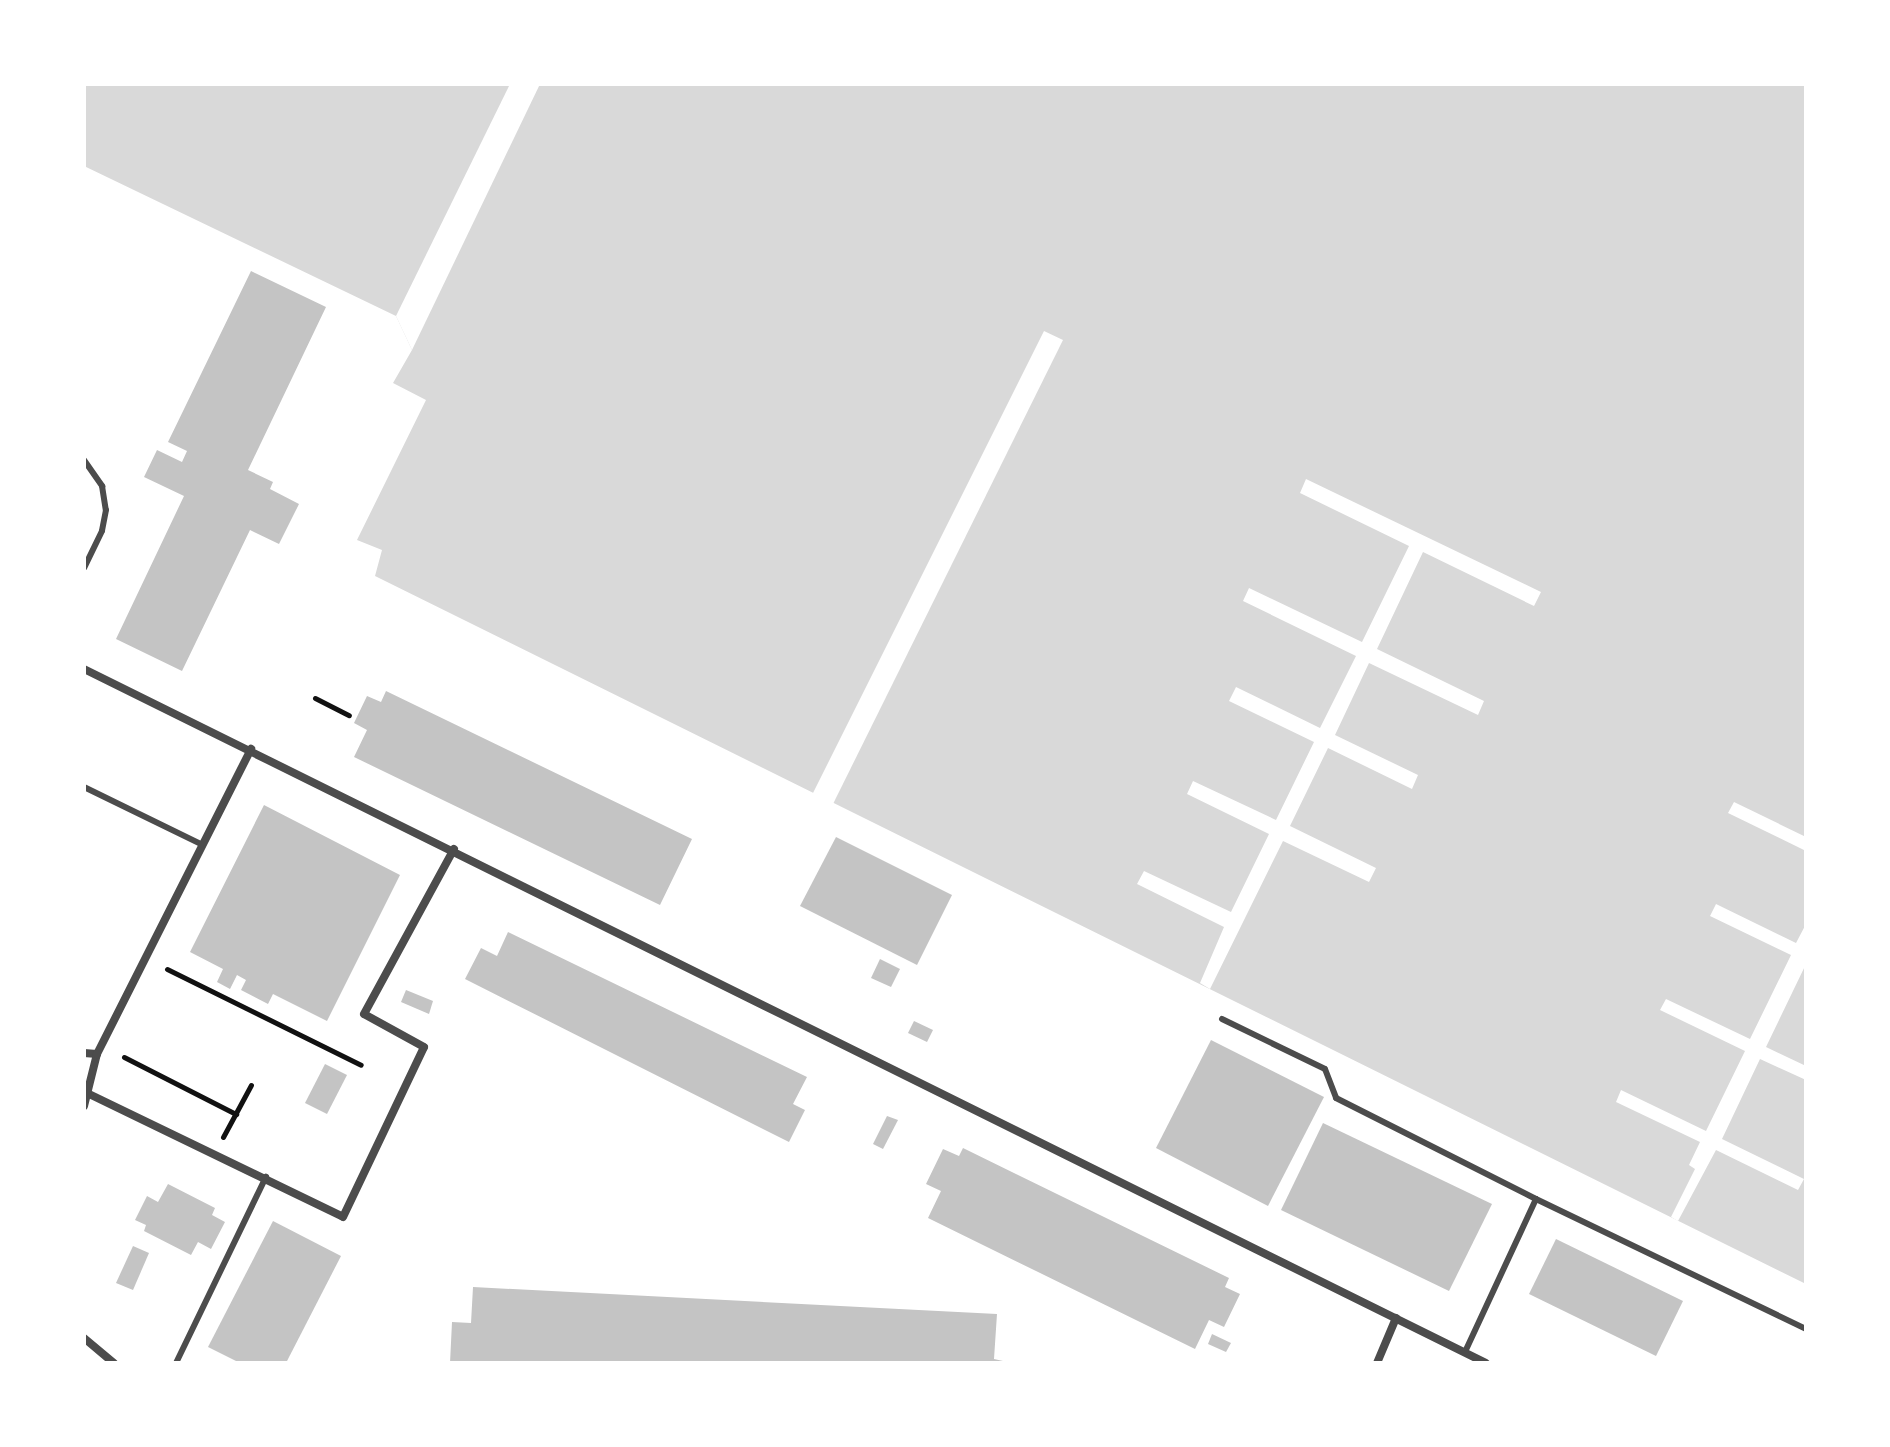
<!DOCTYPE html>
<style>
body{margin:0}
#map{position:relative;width:1890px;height:1447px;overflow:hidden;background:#fff;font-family:"Source Sans 3",sans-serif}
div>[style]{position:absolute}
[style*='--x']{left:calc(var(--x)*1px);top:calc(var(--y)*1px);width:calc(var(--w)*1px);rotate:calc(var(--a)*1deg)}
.water>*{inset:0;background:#d9d9d9}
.pier>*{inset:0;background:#fff}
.building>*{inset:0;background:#c4c4c4}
.path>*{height:5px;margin:-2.5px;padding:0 2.5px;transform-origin:2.5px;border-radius:2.5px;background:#111}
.service>*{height:6px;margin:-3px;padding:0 3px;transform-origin:3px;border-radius:3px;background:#4c4c4c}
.minor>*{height:8px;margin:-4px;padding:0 4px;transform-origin:4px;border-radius:4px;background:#4c4c4c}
span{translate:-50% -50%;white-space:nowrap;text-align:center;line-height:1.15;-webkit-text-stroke:8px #fff;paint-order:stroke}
.frame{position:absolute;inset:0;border:86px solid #fff;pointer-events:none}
</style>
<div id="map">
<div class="water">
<div style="clip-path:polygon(84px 84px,1806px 84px,1806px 1284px,375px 576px,382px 550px,357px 540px,426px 400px,393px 383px,412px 350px,396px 316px,84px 166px)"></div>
</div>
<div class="pier">
<div style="clip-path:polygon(510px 84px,540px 84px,412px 350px,396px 316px)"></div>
<div style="clip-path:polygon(1044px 331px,1063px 340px,833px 804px,812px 795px)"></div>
<div style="clip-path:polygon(1306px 479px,1541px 592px,1534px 606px,1423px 552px,1377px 649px,1484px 701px,1478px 715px,1369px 663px,1335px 735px,1418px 775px,1412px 789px,1328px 748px,1290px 826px,1376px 868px,1369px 882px,1283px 841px,1210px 989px,1200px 983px,1224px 927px,1137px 884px,1144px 871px,1231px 912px,1269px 834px,1187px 794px,1193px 781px,1276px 820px,1314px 742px,1229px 701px,1236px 687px,1320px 728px,1356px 656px,1243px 601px,1249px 588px,1362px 642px,1409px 546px,1300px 493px)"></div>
<div style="clip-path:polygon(1734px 802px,1806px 837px,1806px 851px,1728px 813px)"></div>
<div style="clip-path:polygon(1716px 904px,1796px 943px,1806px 924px,1806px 964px,1766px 1047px,1806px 1066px,1806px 1080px,1760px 1059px,1722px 1139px,1804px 1179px,1798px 1190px,1716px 1150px,1678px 1221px,1671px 1217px,1695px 1169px,1689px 1165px,1700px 1142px,1616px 1102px,1621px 1090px,1706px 1131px,1745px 1051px,1660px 1010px,1666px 999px,1750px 1039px,1791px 955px,1710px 916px)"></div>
</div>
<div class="building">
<div style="clip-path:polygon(251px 271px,326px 307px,248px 470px,273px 482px,270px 489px,299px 504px,279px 544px,250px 530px,182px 671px,116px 639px,184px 496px,144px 477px,157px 450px,182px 462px,187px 451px,168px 442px)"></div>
<div style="clip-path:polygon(386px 691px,692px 839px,660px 905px,354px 757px,367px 730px,354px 723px,367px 696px,381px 702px)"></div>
<div style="clip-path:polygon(264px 805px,400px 875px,327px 1021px,273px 994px,268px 1004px,241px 990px,246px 980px,237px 975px,230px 989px,217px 982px,223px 969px,190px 952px)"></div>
<div style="clip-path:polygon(836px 837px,952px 895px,917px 965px,800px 906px)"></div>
<div style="clip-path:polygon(508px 932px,807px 1077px,793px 1104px,805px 1110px,789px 1142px,465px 979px,481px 948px,497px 956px)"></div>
<div style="clip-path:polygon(880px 959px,900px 969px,891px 987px,871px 978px)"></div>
<div style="clip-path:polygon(406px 990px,433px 1001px,429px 1014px,401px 1002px)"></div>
<div style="clip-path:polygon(914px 1021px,933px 1030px,927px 1042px,908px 1033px)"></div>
<div style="clip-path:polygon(1211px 1040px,1324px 1097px,1268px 1206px,1156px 1148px)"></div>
<div style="clip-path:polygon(325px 1064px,347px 1075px,327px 1114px,305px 1103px)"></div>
<div style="clip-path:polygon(887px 1116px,898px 1120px,883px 1149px,873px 1144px)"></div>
<div style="clip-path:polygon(1323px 1123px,1492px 1204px,1449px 1291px,1281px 1210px)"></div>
<div style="clip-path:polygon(963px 1148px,1229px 1278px,1225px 1287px,1240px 1294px,1224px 1327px,1209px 1320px,1195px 1349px,928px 1218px,941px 1191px,926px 1184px,943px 1149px,959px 1156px)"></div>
<div style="clip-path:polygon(168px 1184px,215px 1208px,212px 1215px,225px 1222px,211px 1249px,198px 1242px,191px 1255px,144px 1231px,146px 1225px,135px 1220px,147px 1196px,158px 1202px)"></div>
<div style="clip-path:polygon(273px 1221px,341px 1256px,286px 1363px,240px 1363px,208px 1347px)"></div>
<div style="clip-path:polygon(1556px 1239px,1683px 1301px,1656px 1356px,1529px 1294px)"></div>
<div style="clip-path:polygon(133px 1246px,149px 1253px,133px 1290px,116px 1283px)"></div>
<div style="clip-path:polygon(473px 1287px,997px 1314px,994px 1359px,1012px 1363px,450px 1363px,452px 1322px,471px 1323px)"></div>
<div style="clip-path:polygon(1212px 1334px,1231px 1343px,1226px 1352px,1208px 1344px)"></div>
</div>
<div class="path">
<div style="--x:315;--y:698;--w:38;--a:27"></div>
<div style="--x:167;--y:969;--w:216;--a:26.3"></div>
<div style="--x:124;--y:1057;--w:126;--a:27"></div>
<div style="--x:223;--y:1137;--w:59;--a:-61.7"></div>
</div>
<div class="service">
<div style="--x:84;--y:460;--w:32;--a:55"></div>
<div style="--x:102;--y:486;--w:24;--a:81"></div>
<div style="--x:106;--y:510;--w:21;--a:101"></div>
<div style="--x:102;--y:531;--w:41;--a:115.9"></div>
<div style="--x:84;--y:787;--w:132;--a:26"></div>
<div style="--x:1222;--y:1019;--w:114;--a:25.9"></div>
<div style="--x:1325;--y:1069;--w:31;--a:69"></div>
<div style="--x:1336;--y:1098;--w:224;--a:26.8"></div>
<div style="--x:1536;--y:1199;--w:169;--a:114.9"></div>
<div style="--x:1536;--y:1199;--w:300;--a:25.7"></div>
<div style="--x:176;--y:1363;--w:207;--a:-64.2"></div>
</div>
<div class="minor">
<div style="--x:84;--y:669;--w:1564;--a:26.34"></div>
<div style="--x:84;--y:1053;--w:13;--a:4"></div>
<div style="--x:87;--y:1093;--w:284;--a:25.8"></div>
<div style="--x:343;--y:1217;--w:188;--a:-64.5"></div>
<div style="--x:424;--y:1047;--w:68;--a:-151.2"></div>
<div style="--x:364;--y:1014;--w:188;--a:-61.4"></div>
<div style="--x:84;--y:1106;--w:54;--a:-76"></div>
<div style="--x:97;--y:1054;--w:342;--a:-63.2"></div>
<div style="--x:84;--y:1338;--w:39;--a:40"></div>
<div style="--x:1377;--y:1363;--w:49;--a:-67.1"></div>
</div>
<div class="frame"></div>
</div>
